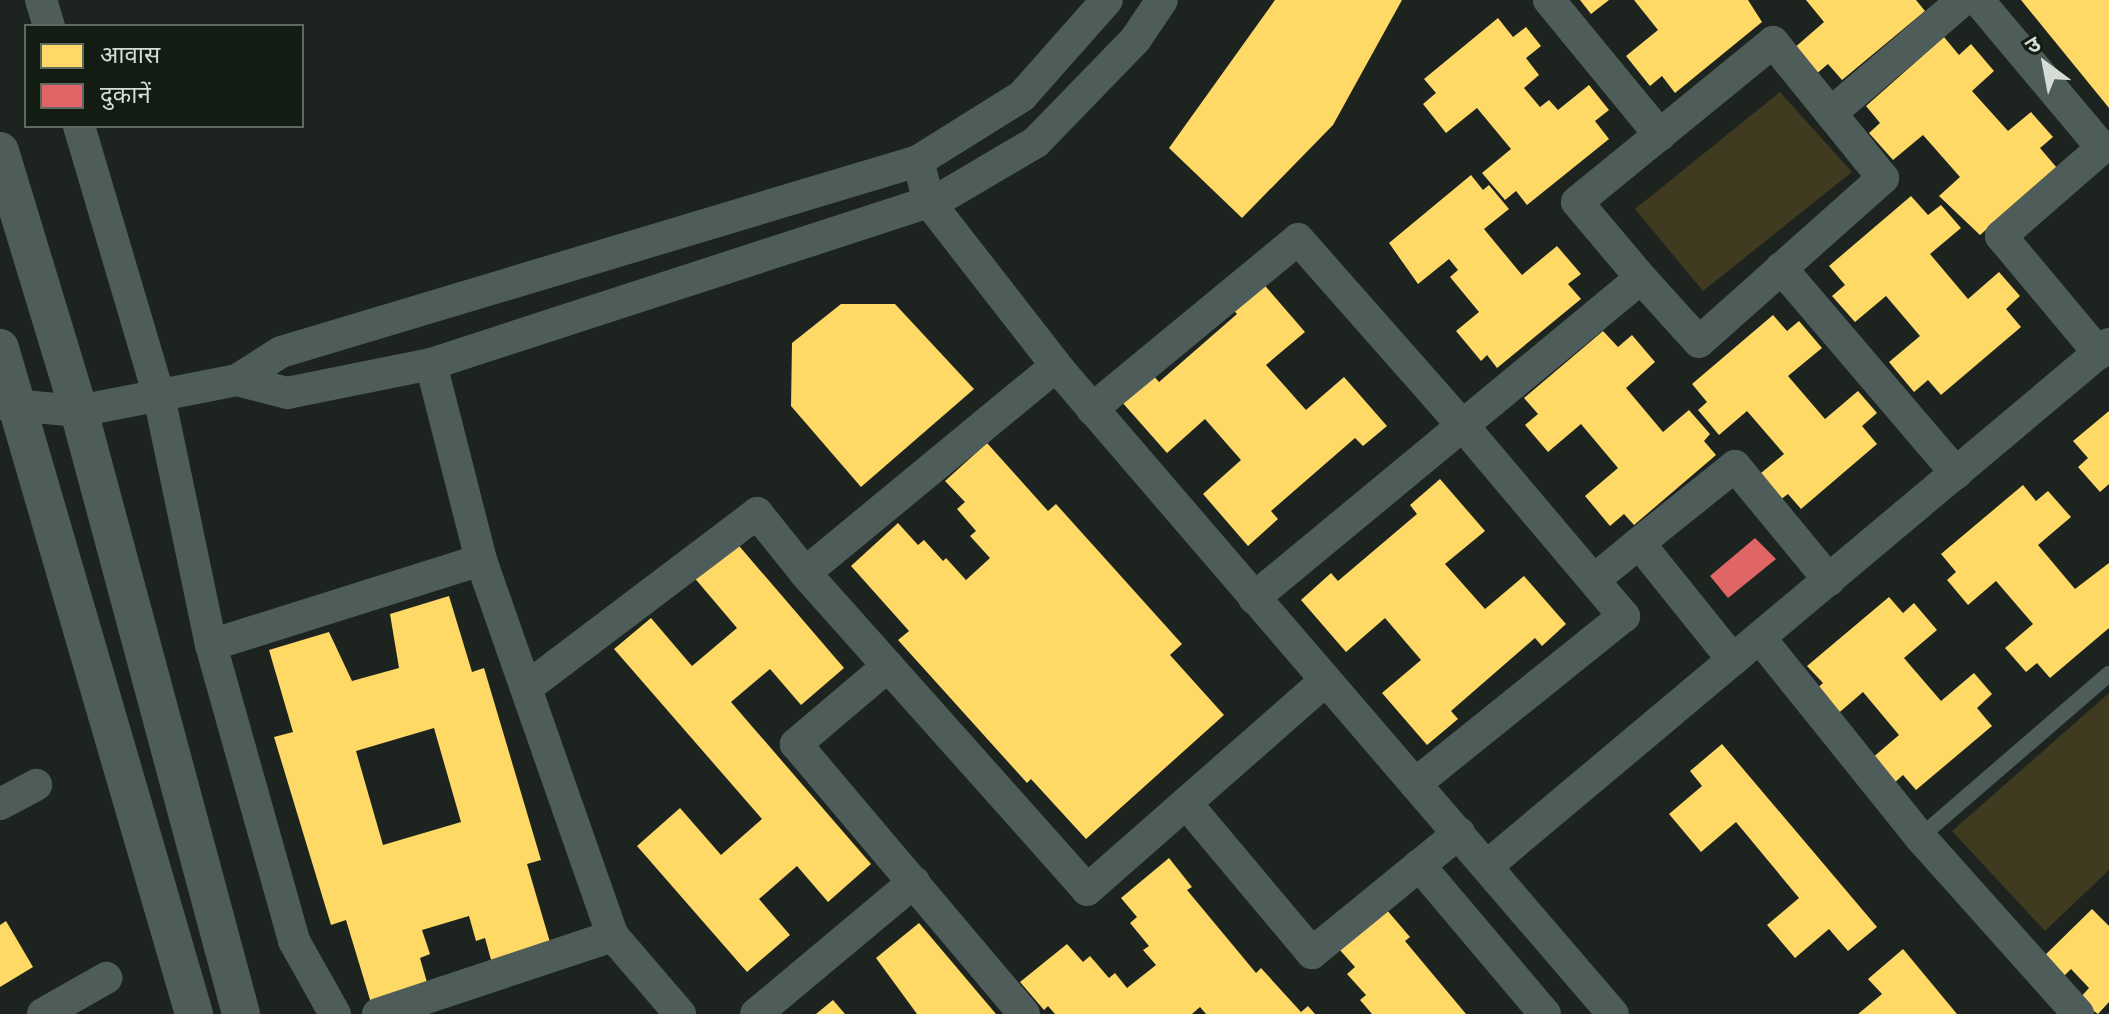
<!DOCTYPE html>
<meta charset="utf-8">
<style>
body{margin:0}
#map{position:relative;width:2109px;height:1014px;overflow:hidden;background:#1d231e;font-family:"Exo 2","Noto Sans Devanagari",sans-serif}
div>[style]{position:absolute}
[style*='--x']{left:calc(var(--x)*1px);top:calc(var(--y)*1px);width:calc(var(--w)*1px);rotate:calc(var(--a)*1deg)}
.green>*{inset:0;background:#403a21}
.homes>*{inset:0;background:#ffd966}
.shops>*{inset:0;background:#e06666}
.service>*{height:16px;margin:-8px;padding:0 8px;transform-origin:8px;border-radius:8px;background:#4e5d59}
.minor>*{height:32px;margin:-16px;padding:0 16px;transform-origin:16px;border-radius:16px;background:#4e5d59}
.tertiary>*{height:38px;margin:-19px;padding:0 19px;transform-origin:19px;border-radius:19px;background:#4e5d59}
span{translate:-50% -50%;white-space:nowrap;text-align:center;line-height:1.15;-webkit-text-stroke:8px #121c13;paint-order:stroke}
.legend{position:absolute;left:24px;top:24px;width:280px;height:104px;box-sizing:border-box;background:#121c13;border:2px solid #606961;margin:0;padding:10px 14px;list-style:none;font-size:24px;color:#d5dcd6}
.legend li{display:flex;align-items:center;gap:16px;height:40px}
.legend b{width:40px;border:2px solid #606961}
.north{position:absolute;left:2005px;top:24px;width:80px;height:80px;-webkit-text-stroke:6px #121c13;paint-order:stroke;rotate:328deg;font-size:22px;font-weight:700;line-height:32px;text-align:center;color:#d5dcd6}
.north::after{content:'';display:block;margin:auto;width:28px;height:36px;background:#d5dcd6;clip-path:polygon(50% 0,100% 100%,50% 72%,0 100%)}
</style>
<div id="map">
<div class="green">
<div style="clip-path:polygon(1780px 92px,1852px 172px,1703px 291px,1635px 209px)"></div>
<div style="clip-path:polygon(2109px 693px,2109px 870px,2045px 931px,1952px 831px)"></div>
</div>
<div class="homes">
<div style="clip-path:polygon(1275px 0,1402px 0,1333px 125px,1242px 218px,1169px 148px)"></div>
<div style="clip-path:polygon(1580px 0,1609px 0,1591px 14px)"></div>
<div style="clip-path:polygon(1634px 0,1748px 0,1762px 22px,1675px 93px,1662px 76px,1650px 86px,1626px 56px,1658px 30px)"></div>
<div style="clip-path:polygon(1806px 0,1916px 0,1925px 11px,1842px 80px,1828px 64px,1815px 75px,1793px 49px,1824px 22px)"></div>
<div style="clip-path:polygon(2021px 0,2109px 0,2109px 108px)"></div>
<div style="clip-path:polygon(1498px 18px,1513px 37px,1526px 27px,1541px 46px,1526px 58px,1539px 75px,1524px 88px,1540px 107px,1549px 100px,1558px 110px,1589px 85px,1609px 110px,1595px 121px,1609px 139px,1527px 205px,1516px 191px,1505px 200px,1482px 173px,1511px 149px,1477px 108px,1446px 133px,1423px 104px,1436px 93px,1424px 79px)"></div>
<div style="clip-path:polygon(1944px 37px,1959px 55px,1971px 44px,1994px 71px,1972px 91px,2008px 131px,2031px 112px,2053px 137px,2040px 148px,2057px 168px,1980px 235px,1939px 196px,1960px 177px,1923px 135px,1893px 160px,1869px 133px,1880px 123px,1866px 106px)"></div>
<div style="clip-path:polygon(1471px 175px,1483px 190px,1489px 185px,1509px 209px,1484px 229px,1522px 275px,1557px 246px,1581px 274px,1568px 284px,1581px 299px,1497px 368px,1487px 355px,1481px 361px,1456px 331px,1479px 312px,1450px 277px,1458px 270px,1449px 259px,1418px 284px,1389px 243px)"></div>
<div style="clip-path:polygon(1911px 196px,1928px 215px,1941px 205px,1961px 228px,1930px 254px,1968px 299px,1999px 272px,2020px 296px,2006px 309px,2021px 327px,1941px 395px,1928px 380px,1914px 392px,1889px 362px,1920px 336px,1886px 296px,1855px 322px,1832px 296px,1845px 285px,1829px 266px)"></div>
<div style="clip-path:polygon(1260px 280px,1305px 332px,1266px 365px,1306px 410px,1344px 377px,1387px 426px,1363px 446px,1355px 438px,1271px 511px,1278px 519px,1248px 546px,1203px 494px,1241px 460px,1205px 419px,1167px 453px,1121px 401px,1152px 374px,1159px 382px,1237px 314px,1230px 306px)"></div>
<div style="clip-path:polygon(841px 304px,895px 304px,974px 389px,861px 487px,791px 406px,792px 343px)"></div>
<div style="clip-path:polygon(1773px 315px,1787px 331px,1799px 321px,1822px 348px,1788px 376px,1825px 419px,1858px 391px,1877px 413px,1862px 426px,1877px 444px,1801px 509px,1788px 494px,1776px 503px,1755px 478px,1784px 454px,1747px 411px,1719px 435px,1698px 410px,1707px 402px,1692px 384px)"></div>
<div style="clip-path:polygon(1603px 331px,1618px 347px,1632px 335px,1655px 362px,1626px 388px,1663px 432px,1689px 410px,1710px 434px,1704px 441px,1716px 455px,1634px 525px,1624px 514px,1610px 526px,1585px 496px,1618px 468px,1581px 424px,1548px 452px,1525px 425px,1538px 414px,1524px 398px)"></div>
<div style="clip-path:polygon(2109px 411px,2109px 484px,2100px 492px,2078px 467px,2088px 458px,2073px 441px)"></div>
<div style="clip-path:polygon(987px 443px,1048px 511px,1056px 504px,1182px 644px,1170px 655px,1224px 715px,1086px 839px,1031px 779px,1027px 783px,898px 640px,909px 631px,851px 566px,898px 523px,918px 545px,924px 540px,943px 561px,946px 558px,966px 580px,990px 558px,970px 536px,976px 531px,957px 509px,965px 502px,945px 481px)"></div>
<div style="clip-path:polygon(1440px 479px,1485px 531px,1445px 564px,1485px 609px,1524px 576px,1566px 624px,1542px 646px,1535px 638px,1451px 711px,1458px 719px,1427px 745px,1382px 693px,1421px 660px,1385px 618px,1346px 652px,1301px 600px,1331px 573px,1338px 581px,1417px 514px,1410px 505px)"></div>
<div style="clip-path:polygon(2023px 485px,2036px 501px,2048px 491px,2071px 517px,2038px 545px,2075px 589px,2109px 563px,2109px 628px,2050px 678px,2037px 663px,2026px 672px,2005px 648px,2033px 624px,1996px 581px,1968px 605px,1947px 580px,1956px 572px,1941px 554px)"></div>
<div style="clip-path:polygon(734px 540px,844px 668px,801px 705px,770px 669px,731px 702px,871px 864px,828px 902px,797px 866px,759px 899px,790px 935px,747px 972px,637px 846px,680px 808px,721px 855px,762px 819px,614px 649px,651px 618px,692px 666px,737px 628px,692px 575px)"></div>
<div style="clip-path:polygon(evenodd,449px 596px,472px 672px,484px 668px,541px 860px,527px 864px,552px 949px,493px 967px,485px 938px,476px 941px,469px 916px,422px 930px,430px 954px,420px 958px,428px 986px,371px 1003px,346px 920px,331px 925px,274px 737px,293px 732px,269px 650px,329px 632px,352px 681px,399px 668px,390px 614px,449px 596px,434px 728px,461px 822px,383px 845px,356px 751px,434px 728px)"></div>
<div style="clip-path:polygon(1889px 597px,1903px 613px,1914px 603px,1937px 630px,1904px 658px,1941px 701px,1974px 673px,1992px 694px,1977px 708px,1992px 726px,1916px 790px,1903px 775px,1892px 785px,1871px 759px,1899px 735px,1863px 692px,1834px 717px,1813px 692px,1823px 683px,1807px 666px)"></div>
<div style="clip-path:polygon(1722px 744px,1877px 927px,1848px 951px,1829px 929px,1795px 958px,1767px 925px,1799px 898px,1736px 822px,1701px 852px,1669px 814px,1702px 786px,1690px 771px)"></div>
<div style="clip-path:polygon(1169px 858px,1192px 887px,1187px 890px,1256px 973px,1261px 968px,1301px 1012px,1308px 1006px,1315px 1014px,1206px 1014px,1200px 1007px,1192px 1014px,1055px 1014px,1048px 1006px,1044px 1010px,1020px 982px,1067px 944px,1083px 962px,1090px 956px,1109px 978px,1115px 973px,1127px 988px,1156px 965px,1143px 950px,1149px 946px,1130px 923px,1137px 917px,1121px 898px)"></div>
<div style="clip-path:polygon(1386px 909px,1410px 937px,1405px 941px,1466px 1014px,1372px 1014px,1360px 1000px,1366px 995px,1347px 974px,1355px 967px,1339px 949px)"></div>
<div style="clip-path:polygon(2092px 909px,2109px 926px,2109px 1002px,2098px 1014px,2078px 1000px,2089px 988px,2071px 969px,2059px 981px,2039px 961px)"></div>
<div style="clip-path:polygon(6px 921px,33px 967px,0 987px,0 925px)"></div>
<div style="clip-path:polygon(919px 923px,996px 1014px,917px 1014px,876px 958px)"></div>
<div style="clip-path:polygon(1903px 949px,1957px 1014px,1858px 1014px,1882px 994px,1868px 979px)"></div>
<div style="clip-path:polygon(833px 1000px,845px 1014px,816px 1014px)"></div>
</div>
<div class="shops">
<div style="clip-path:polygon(1755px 538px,1776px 559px,1728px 598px,1710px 576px)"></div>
</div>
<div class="service">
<div style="--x:1920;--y:837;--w:250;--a:-40.8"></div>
</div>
<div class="minor">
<div style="--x:41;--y:0;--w:27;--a:73"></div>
<div style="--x:1549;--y:0;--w:175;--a:50.6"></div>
<div style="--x:1978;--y:0;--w:193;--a:50"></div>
<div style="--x:2102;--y:148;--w:134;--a:138.9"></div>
<div style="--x:2001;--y:236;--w:153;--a:50.1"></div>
<div style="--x:1831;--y:113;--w:174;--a:-40.6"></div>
<div style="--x:79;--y:126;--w:282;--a:73.5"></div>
<div style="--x:159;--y:396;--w:254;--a:78.2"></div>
<div style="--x:211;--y:645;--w:307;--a:74.3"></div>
<div style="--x:294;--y:941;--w:84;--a:60.7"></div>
<div style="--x:918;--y:161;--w:42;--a:75"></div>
<div style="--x:929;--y:202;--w:217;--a:52.1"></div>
<div style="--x:1062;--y:373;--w:845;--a:49.32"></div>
<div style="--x:1781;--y:268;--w:270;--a:49.5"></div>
<div style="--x:1056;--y:366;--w:325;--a:140.5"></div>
<div style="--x:805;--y:573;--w:424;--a:48.3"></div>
<div style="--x:1087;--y:890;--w:317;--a:-41.3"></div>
<div style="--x:237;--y:380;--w:52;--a:14.6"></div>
<div style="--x:287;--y:393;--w:147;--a:-11.4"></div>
<div style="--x:431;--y:364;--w:536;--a:-18.03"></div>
<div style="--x:941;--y:198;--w:110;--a:-30.5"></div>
<div style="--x:1036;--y:142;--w:142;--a:-45.9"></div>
<div style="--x:1135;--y:40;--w:48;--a:-56"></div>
<div style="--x:0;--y:404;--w:79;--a:5.1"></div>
<div style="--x:79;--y:411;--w:161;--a:-11.1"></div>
<div style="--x:237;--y:380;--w:52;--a:-32.5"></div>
<div style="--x:281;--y:352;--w:665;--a:-16.69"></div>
<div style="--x:918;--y:161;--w:123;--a:-32"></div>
<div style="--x:1022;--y:96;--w:128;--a:-48.5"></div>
<div style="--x:1092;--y:409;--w:267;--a:-39.5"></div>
<div style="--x:1298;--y:239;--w:251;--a:48.6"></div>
<div style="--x:1464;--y:427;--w:248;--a:49.8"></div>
<div style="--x:1624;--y:616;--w:268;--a:141.2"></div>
<div style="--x:1639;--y:543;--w:123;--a:-38.7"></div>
<div style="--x:1735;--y:466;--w:148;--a:50.5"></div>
<div style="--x:481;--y:560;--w:398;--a:70.7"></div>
<div style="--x:613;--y:936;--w:103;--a:49.3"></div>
<div style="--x:1594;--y:580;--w:58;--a:-39.4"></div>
<div style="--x:1639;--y:543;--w:150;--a:51.2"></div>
<div style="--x:1254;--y:598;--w:502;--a:-39.59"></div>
<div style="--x:1641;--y:278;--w:99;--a:-130.1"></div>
<div style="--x:1577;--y:202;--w:253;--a:-39.2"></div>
<div style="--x:1773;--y:42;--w:175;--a:51"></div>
<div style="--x:1883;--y:178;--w:246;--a:138.3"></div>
<div style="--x:1699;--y:342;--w:86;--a:-132.2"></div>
<div style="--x:1760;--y:638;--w:255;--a:51.2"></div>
<div style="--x:1920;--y:837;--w:237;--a:48.2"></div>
<div style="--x:211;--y:645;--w:283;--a:-17.5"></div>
<div style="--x:481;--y:560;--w:202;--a:-104.3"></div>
<div style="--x:888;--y:666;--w:121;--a:139.7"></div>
<div style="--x:796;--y:744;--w:353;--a:49.8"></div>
<div style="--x:526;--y:688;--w:290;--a:-37.1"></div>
<div style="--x:757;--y:513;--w:77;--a:51.3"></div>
<div style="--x:1186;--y:803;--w:196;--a:50"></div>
<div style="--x:1312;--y:953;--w:190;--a:-39.2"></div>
<div style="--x:0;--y:804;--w:41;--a:-27.8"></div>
<div style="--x:1419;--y:865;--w:195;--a:49.8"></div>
<div style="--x:1487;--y:866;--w:812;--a:-40"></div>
<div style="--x:43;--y:1014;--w:73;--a:-29.7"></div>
<div style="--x:378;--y:1014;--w:248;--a:-18.4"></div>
<div style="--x:756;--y:1014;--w:206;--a:-39.9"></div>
</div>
<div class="tertiary">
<div style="--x:0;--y:151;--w:272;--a:73.1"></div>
<div style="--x:79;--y:411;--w:624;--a:74.96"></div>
<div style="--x:0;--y:348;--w:694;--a:73.76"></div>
</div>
<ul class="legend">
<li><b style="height:22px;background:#ffd966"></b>आवास</li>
<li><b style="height:22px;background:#e06666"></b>दुकानें</li>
</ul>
<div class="north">उ</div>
</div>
